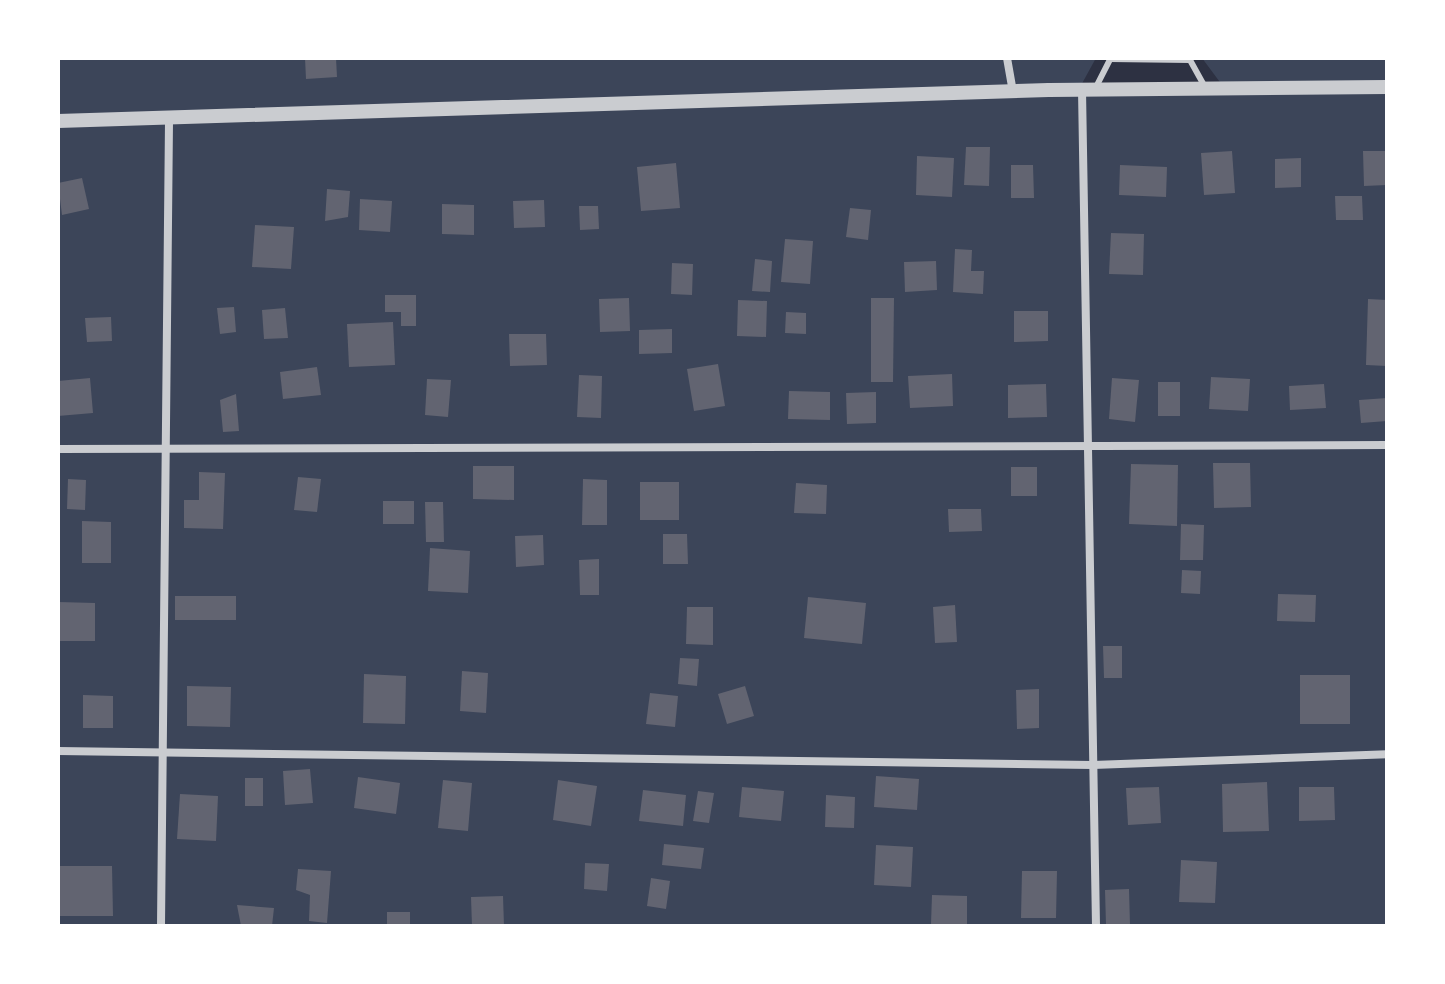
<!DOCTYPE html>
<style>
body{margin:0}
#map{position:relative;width:1445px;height:984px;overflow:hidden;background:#2d3142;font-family:"Source Sans 3",sans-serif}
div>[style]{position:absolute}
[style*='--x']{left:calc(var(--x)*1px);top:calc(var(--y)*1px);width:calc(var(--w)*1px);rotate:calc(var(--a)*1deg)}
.green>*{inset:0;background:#3c4559}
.building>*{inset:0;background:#626471}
.service>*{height:6px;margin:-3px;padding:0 3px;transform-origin:3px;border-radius:3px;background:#caccd0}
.minor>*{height:8px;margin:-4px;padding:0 4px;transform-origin:4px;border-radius:4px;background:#caccd0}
.tertiary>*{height:14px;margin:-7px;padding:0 7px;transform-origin:7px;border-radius:7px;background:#caccd0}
span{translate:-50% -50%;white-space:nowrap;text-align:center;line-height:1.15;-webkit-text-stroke:6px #fff;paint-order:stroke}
.frame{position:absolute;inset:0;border:60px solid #fff;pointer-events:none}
</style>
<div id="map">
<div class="green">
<div style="clip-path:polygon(58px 58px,1096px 58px,1079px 89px,1225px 89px,1202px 58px,1387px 58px,1387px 926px,58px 926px)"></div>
</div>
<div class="building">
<div style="clip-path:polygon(305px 58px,336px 58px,337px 77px,306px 79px)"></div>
<div style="clip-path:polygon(966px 147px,990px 147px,989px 186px,964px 185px)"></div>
<div style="clip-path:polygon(1232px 151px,1235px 193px,1204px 195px,1201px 153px)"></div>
<div style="clip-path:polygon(1363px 151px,1387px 151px,1387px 185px,1364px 186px)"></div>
<div style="clip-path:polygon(917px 156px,954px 158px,952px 197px,916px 195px)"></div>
<div style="clip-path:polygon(1301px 158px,1301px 187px,1275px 188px,1275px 159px)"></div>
<div style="clip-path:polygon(676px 163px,680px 208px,641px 211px,637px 167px)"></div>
<div style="clip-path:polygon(1011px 165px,1033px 165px,1034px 198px,1011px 198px)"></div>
<div style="clip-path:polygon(1120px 165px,1167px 167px,1166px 197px,1119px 195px)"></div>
<div style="clip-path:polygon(82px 178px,89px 209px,62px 215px,58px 183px)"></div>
<div style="clip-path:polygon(327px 189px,350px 191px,348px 217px,325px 221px)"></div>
<div style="clip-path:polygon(1335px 196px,1362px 196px,1363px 220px,1336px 220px)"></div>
<div style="clip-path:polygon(360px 199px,392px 201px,390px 232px,359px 230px)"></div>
<div style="clip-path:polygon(544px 200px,545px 227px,514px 228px,513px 201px)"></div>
<div style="clip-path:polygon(442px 204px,474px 205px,474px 235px,442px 234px)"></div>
<div style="clip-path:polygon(579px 206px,598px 206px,599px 229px,580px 230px)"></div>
<div style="clip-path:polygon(850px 208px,871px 210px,868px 240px,846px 237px)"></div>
<div style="clip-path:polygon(255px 225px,294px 227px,291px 269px,252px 267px)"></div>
<div style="clip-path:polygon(1111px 233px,1144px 234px,1143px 275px,1109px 274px)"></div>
<div style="clip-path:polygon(785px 239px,813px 241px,810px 284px,781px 282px)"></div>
<div style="clip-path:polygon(955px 249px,972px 250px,971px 271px,984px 271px,983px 294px,953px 292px)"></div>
<div style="clip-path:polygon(755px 259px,772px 261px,770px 292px,752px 291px)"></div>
<div style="clip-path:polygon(936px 261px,937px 290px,905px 292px,904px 262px)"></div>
<div style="clip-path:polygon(672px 263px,693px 264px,692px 295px,671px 294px)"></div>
<div style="clip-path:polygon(385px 295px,416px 295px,416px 326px,401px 326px,401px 312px,385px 312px)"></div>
<div style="clip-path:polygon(629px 298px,630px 331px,600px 332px,599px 299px)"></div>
<div style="clip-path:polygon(871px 298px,894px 298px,893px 382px,871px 382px)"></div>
<div style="clip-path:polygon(1368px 299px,1387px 300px,1387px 366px,1366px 365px)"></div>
<div style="clip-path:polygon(738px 300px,767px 301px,766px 337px,737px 336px)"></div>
<div style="clip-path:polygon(234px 307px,236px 332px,220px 334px,217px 308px)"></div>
<div style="clip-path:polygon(285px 308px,288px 338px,264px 339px,262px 310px)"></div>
<div style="clip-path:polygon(1014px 311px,1048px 311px,1048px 341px,1014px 342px)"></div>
<div style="clip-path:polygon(786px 312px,806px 313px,806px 334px,785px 333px)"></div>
<div style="clip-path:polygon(111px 317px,112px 341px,87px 342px,85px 318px)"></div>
<div style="clip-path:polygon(393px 322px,395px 365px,349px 367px,347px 324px)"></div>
<div style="clip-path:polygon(672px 329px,672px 353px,639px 354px,639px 330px)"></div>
<div style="clip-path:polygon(509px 334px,546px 334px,547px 365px,510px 366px)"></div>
<div style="clip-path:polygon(718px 364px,725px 406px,694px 411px,687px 369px)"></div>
<div style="clip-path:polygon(317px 367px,321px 395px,283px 399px,280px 372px)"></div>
<div style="clip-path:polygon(952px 374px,953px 406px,910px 408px,908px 376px)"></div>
<div style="clip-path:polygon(579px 375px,602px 376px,601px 418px,577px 417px)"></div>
<div style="clip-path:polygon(1211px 377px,1250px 379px,1248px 411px,1209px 409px)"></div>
<div style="clip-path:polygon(90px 378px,93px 413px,58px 416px,58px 381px)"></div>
<div style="clip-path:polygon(1112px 378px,1139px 380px,1135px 422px,1109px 419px)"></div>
<div style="clip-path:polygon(427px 379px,451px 380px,448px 417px,425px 415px)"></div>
<div style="clip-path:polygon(1158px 382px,1180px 382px,1180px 416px,1158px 416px)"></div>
<div style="clip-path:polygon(1046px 384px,1047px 417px,1008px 418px,1008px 385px)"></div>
<div style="clip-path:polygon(1324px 384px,1326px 408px,1290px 410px,1289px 386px)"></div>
<div style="clip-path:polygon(789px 391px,830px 392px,830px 420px,788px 419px)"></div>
<div style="clip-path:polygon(876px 392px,876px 423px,847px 424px,846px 393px)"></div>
<div style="clip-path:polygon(236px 394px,239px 431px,223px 432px,220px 400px)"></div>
<div style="clip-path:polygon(1387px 398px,1387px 421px,1361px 423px,1359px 400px)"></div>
<div style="clip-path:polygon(1213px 463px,1250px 463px,1251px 507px,1214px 508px)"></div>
<div style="clip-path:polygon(1131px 464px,1178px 465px,1177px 526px,1129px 524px)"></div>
<div style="clip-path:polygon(473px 466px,514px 466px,514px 500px,473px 499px)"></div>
<div style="clip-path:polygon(1011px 467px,1037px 467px,1037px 496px,1011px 496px)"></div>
<div style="clip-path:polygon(199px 472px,225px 473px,223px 529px,184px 528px,184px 500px,199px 500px)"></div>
<div style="clip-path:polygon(298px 477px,321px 479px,317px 512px,294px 510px)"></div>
<div style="clip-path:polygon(68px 479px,86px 480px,85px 510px,67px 509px)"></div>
<div style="clip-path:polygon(583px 479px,607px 480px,607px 525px,582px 525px)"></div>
<div style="clip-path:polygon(640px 482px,679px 482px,679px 520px,640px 520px)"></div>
<div style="clip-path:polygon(796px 483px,827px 485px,826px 514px,794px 513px)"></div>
<div style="clip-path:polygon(383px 501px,414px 501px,414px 524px,383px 524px)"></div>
<div style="clip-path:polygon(425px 502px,443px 502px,444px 542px,426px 542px)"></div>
<div style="clip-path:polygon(948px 509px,981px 509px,982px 531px,949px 532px)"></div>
<div style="clip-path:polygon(82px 521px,111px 522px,111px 563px,82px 563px)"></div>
<div style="clip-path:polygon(1181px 524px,1204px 525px,1203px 560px,1180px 560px)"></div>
<div style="clip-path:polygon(663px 534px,687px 534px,688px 564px,663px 564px)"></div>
<div style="clip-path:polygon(543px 535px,544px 565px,516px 567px,515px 536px)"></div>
<div style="clip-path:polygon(430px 548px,470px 551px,468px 593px,428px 591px)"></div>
<div style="clip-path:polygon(599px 559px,599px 595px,580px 595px,579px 560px)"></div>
<div style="clip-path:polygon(1182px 570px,1201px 571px,1200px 594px,1181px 593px)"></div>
<div style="clip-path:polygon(1278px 594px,1316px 595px,1315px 622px,1277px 621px)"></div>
<div style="clip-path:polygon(175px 596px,236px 596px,236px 620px,175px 620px)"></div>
<div style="clip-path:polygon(808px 597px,866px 603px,862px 644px,804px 638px)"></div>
<div style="clip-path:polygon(58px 602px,95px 603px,95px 641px,58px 641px)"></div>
<div style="clip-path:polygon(955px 605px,957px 642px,935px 643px,933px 607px)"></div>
<div style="clip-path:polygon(687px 607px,713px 607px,713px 645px,686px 644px)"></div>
<div style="clip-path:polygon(1103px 646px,1122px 646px,1122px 678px,1104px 678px)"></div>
<div style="clip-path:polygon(680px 658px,699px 659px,697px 686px,678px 684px)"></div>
<div style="clip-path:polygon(462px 671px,488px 673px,486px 713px,460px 711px)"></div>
<div style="clip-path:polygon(364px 674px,406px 676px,405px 724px,363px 723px)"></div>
<div style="clip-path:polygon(1300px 675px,1350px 675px,1350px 724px,1300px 724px)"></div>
<div style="clip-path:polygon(187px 686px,231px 687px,230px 727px,187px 726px)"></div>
<div style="clip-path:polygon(745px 686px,754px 716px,727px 724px,718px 694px)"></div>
<div style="clip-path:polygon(1039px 689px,1039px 728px,1017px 729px,1016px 690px)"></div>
<div style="clip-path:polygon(650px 693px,678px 696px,675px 727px,646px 724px)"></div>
<div style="clip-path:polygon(83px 695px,113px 696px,113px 728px,83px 728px)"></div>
<div style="clip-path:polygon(310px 769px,313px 803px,285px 805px,283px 771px)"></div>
<div style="clip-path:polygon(876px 776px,919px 779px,917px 810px,874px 807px)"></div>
<div style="clip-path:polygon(358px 777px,400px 783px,396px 814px,354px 808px)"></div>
<div style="clip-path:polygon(245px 778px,263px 778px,263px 806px,245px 806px)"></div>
<div style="clip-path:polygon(443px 780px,472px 783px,468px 831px,438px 828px)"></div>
<div style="clip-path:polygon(558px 780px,597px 786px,591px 826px,553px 820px)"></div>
<div style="clip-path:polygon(1267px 782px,1269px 831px,1223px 832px,1222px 784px)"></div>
<div style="clip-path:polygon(742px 787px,784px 791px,781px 821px,739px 817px)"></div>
<div style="clip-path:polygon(1159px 787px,1161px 823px,1128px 825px,1126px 788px)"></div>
<div style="clip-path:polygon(1299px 787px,1334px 787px,1335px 820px,1299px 821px)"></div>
<div style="clip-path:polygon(643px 790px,686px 795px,683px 826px,639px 821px)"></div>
<div style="clip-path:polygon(698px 791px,714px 793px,709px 823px,693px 821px)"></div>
<div style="clip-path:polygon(180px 794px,218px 796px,216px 841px,177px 839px)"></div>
<div style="clip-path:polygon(826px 795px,855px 797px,854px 828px,825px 827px)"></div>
<div style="clip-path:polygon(664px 844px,704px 848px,701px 869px,662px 865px)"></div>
<div style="clip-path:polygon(876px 845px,913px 847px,911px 887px,874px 885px)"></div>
<div style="clip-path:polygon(1181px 860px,1217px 862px,1215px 903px,1179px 902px)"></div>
<div style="clip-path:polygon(585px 863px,609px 864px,607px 891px,584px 889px)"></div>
<div style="clip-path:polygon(58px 866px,112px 866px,113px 916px,58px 916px)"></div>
<div style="clip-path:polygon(298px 869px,331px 871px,327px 923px,309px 921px,310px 895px,296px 890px)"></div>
<div style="clip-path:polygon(1022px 871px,1057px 871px,1056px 918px,1021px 918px)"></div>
<div style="clip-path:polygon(651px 878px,670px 881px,666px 909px,647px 906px)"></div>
<div style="clip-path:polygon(1129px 889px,1130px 925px,1106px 925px,1105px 890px)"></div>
<div style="clip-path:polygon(932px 895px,967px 896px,967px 925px,931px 924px)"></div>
<div style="clip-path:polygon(503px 896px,504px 926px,472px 926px,471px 897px)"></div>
<div style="clip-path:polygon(237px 905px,274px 908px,272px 926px,241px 926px)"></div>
<div style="clip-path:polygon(387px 912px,410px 912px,410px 926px,387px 926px)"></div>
</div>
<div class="service">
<div style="--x:1095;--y:89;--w:34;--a:-63"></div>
<div style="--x:1110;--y:59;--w:80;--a:0.7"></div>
<div style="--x:1190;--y:60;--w:31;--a:61"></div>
</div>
<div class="minor">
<div style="--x:1007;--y:58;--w:34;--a:80"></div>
<div style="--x:1082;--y:90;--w:836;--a:89.04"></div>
<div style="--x:58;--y:449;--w:1329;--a:-0.17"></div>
<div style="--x:58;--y:751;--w:1035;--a:0.77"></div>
<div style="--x:1093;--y:765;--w:294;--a:-2.1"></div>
<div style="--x:161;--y:926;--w:806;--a:-89.43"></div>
</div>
<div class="tertiary">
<div style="--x:58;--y:121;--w:991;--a:-1.79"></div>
<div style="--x:1049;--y:90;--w:338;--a:-0.5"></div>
</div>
<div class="frame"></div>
</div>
